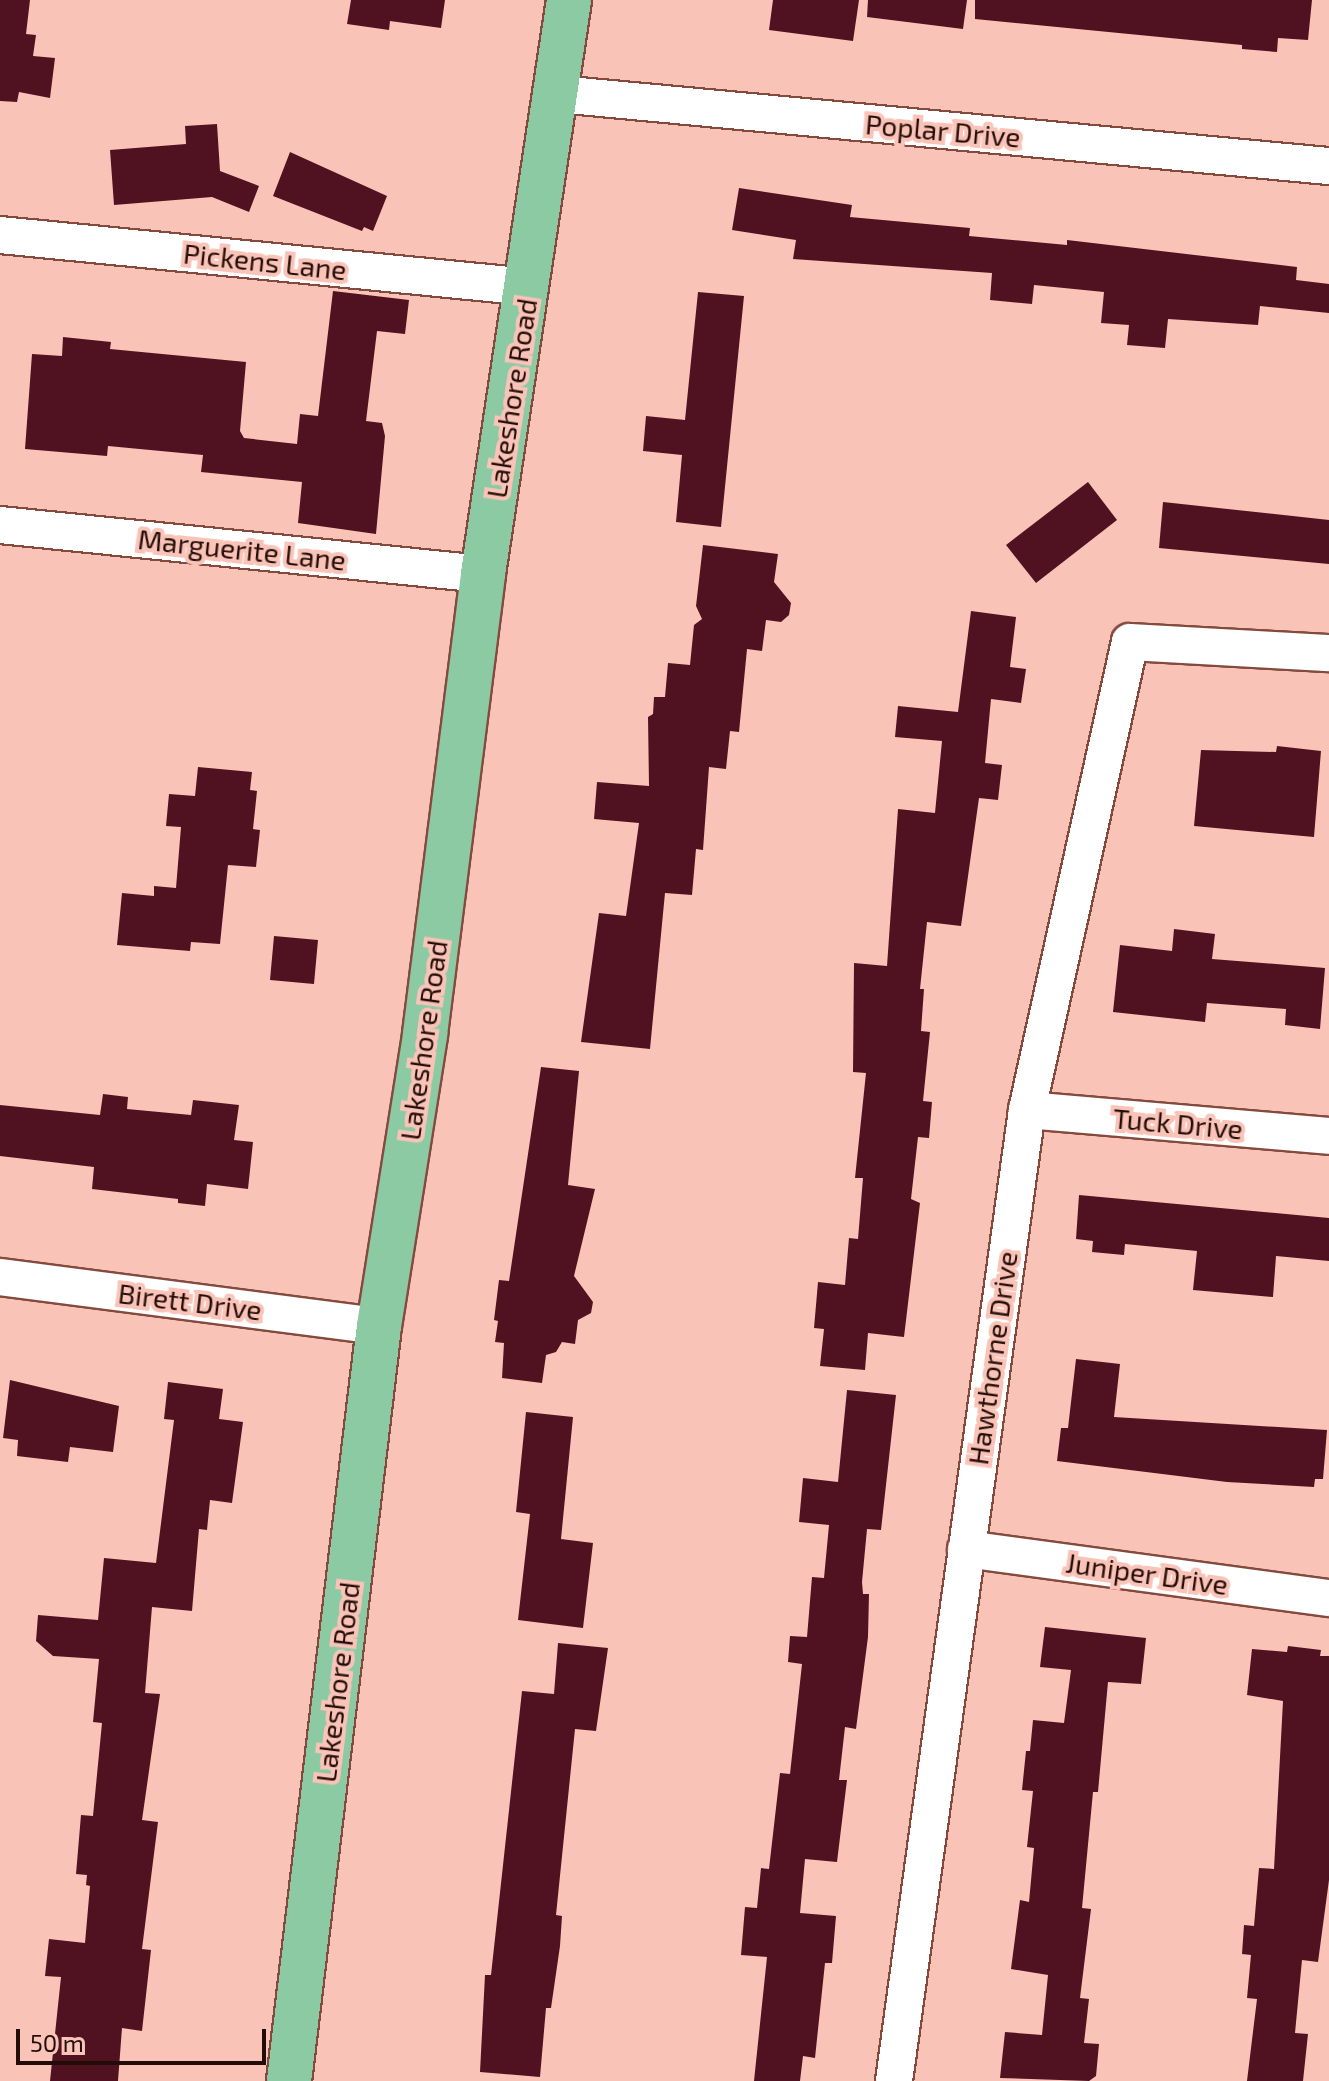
<!DOCTYPE html>
<style>
body{margin:0}
#map{position:relative;width:1329px;height:2081px;overflow:hidden;background:#fac3b8;font-family:"Exo 2",sans-serif}
div>[style]{position:absolute}
[style*='--x']{left:calc(var(--x)*1px);top:calc(var(--y)*1px);width:calc(var(--w)*1px);rotate:calc(var(--a)*1deg)}
.building>*{inset:0;background:#501220}
.roads{filter:drop-shadow(2px 0 #844a3e) drop-shadow(-2px 0 #844a3e) drop-shadow(0 2px #844a3e) drop-shadow(0 -2px #844a3e)}
.street>*{height:36px;margin:-18px;padding:0 18px;transform-origin:18px;border-radius:18px;background:#fff}
.primary>*{height:44px;margin:-22px;padding:0 22px;transform-origin:22px;border-radius:22px;background:#8ccaa3}
span{translate:-50% -50%;white-space:nowrap;text-align:center;line-height:1.15;-webkit-text-stroke:8px #fac3b8;paint-order:stroke}
.street-label{font-size:28px;color:#240d08}
.scale{position:absolute;left:16px;top:2029px;width:250px;height:36px;box-sizing:border-box;border:4px solid #240d08;border-top:0;padding-left:10px;font-size:24px;line-height:28px;white-space:nowrap;color:#240d08;-webkit-text-stroke:6px #fac3b8;paint-order:stroke}
</style>
<div id="map">
<div class="building">
<div style="clip-path:polygon(0 0,30px 0,26px 34px,36px 35px,33px 56px,55px 58px,50px 98px,19px 92px,17px 102px,0 101px)"></div>
<div style="clip-path:polygon(351px 0,445px 0,441px 28px,390px 21px,389px 30px,347px 24px)"></div>
<div style="clip-path:polygon(773px 0,859px 0,853px 41px,769px 30px)"></div>
<div style="clip-path:polygon(868px 0,967px 0,963px 29px,867px 17px)"></div>
<div style="clip-path:polygon(975px 0,1312px 0,1308px 40px,1278px 38px,1277px 52px,1242px 49px,1242px 45px,975px 19px)"></div>
<div style="clip-path:polygon(217px 124px,220px 171px,259px 186px,249px 212px,212px 197px,114px 205px,110px 150px,186px 144px,185px 126px)"></div>
<div style="clip-path:polygon(290px 152px,387px 196px,373px 231px,364px 227px,362px 231px,273px 196px)"></div>
<div style="clip-path:polygon(739px 188px,852px 205px,850px 217px,970px 228px,969px 236px,1067px 245px,1067px 240px,1297px 267px,1296px 280px,1329px 284px,1329px 313px,1260px 306px,1258px 325px,1168px 319px,1165px 348px,1127px 345px,1129px 325px,1101px 323px,1104px 292px,1034px 285px,1032px 304px,990px 300px,992px 273px,793px 259px,796px 240px,732px 230px)"></div>
<div style="clip-path:polygon(333px 291px,409px 300px,405px 334px,377px 331px,366px 421px,382px 423px,385px 436px,376px 534px,298px 523px,302px 482px,201px 472px,203px 455px,108px 446px,107px 456px,25px 449px,32px 354px,62px 356px,63px 337px,111px 342px,110px 349px,246px 362px,240px 431px,244px 438px,297px 444px,300px 414px,318px 416px)"></div>
<div style="clip-path:polygon(698px 292px,744px 296px,721px 527px,676px 522px,682px 455px,643px 451px,646px 416px,685px 420px)"></div>
<div style="clip-path:polygon(1088px 482px,1117px 520px,1036px 583px,1006px 545px)"></div>
<div style="clip-path:polygon(1163px 502px,1329px 520px,1329px 564px,1159px 548px)"></div>
<div style="clip-path:polygon(703px 545px,778px 554px,774px 582px,791px 603px,789px 615px,781px 622px,766px 620px,762px 651px,747px 649px,739px 732px,730px 731px,726px 769px,709px 767px,703px 850px,696px 849px,692px 895px,665px 893px,650px 1049px,581px 1042px,599px 913px,626px 916px,639px 823px,594px 819px,597px 782px,649px 786px,648px 717px,653px 714px,654px 697px,665px 697px,668px 663px,690px 665px,694px 625px,702px 619px,696px 606px)"></div>
<div style="clip-path:polygon(971px 611px,1016px 617px,1010px 667px,1026px 669px,1021px 703px,991px 699px,985px 763px,1002px 765px,998px 800px,979px 798px,961px 926px,927px 922px,920px 989px,924px 989px,921px 1031px,930px 1032px,923px 1101px,932px 1102px,929px 1138px,918px 1137px,911px 1199px,920px 1203px,904px 1337px,868px 1333px,865px 1370px,820px 1366px,824px 1329px,814px 1328px,818px 1282px,845px 1285px,849px 1238px,858px 1239px,863px 1178px,855px 1178px,866px 1073px,853px 1072px,854px 963px,887px 966px,898px 809px,935px 813px,942px 741px,895px 737px,898px 706px,958px 712px)"></div>
<div style="clip-path:polygon(1277px 746px,1321px 751px,1314px 837px,1194px 826px,1201px 750px,1276px 752px)"></div>
<div style="clip-path:polygon(198px 767px,252px 772px,250px 790px,257px 791px,253px 829px,260px 830px,256px 867px,228px 865px,220px 944px,191px 942px,190px 951px,117px 945px,122px 893px,154px 896px,154px 886px,176px 888px,181px 827px,166px 826px,169px 794px,195px 796px)"></div>
<div style="clip-path:polygon(1174px 929px,1215px 934px,1212px 959px,1325px 968px,1320px 1029px,1285px 1025px,1286px 1009px,1207px 1003px,1205px 1022px,1113px 1012px,1120px 945px,1172px 951px)"></div>
<div style="clip-path:polygon(274px 936px,318px 940px,314px 984px,270px 980px)"></div>
<div style="clip-path:polygon(541px 1067px,579px 1071px,568px 1185px,595px 1189px,574px 1276px,593px 1302px,591px 1313px,578px 1320px,575px 1344px,562px 1342px,556px 1352px,546px 1355px,542px 1383px,502px 1378px,504px 1343px,495px 1342px,498px 1321px,494px 1320px,499px 1280px,509px 1281px)"></div>
<div style="clip-path:polygon(103px 1094px,128px 1097px,127px 1109px,191px 1115px,193px 1100px,239px 1105px,234px 1140px,253px 1142px,248px 1189px,207px 1184px,205px 1206px,178px 1203px,178px 1199px,92px 1189px,94px 1167px,0 1156px,0 1105px,100px 1115px)"></div>
<div style="clip-path:polygon(1079px 1195px,1329px 1218px,1329px 1261px,1276px 1256px,1273px 1297px,1193px 1290px,1197px 1251px,1125px 1244px,1124px 1255px,1092px 1252px,1093px 1241px,1076px 1239px)"></div>
<div style="clip-path:polygon(1076px 1359px,1120px 1364px,1114px 1417px,1327px 1430px,1323px 1479px,1315px 1479px,1314px 1487px,1227px 1482px,1057px 1461px,1061px 1428px,1068px 1428px)"></div>
<div style="clip-path:polygon(10px 1380px,119px 1406px,113px 1452px,70px 1447px,68px 1462px,17px 1456px,18px 1440px,3px 1438px)"></div>
<div style="clip-path:polygon(168px 1382px,223px 1389px,219px 1419px,243px 1422px,232px 1503px,210px 1500px,207px 1530px,199px 1529px,192px 1611px,152px 1607px,145px 1693px,160px 1694px,142px 1820px,158px 1822px,142px 1949px,151px 1950px,142px 2031px,122px 2028px,118px 2081px,50px 2081px,61px 1977px,45px 1976px,49px 1939px,85px 1943px,90px 1886px,86px 1885px,87px 1875px,76px 1874px,81px 1815px,93px 1816px,102px 1723px,93px 1722px,99px 1659px,53px 1656px,36px 1641px,38px 1615px,98px 1620px,104px 1558px,156px 1563px,174px 1420px,164px 1419px)"></div>
<div style="clip-path:polygon(847px 1390px,896px 1395px,881px 1530px,867px 1529px,862px 1582px,863px 1594px,869px 1594px,868px 1637px,856px 1729px,845px 1727px,839px 1780px,847px 1780px,837px 1862px,805px 1859px,800px 1913px,836px 1916px,832px 1963px,825px 1963px,815px 2058px,803px 2056px,800px 2081px,754px 2081px,767px 1957px,741px 1955px,745px 1907px,757px 1908px,761px 1868px,769px 1869px,780px 1773px,790px 1774px,802px 1664px,788px 1662px,790px 1636px,807px 1637px,812px 1577px,824px 1578px,829px 1525px,799px 1522px,803px 1478px,838px 1482px)"></div>
<div style="clip-path:polygon(526px 1412px,573px 1417px,561px 1539px,593px 1543px,583px 1628px,518px 1620px,530px 1514px,516px 1512px)"></div>
<div style="clip-path:polygon(1045px 1627px,1146px 1638px,1141px 1684px,1108px 1682px,1098px 1792px,1093px 1792px,1082px 1908px,1091px 1909px,1080px 1998px,1089px 1999px,1084px 2043px,1099px 2044px,1096px 2076px,1089px 2081px,1000px 2078px,1005px 2032px,1042px 2035px,1048px 1975px,1011px 1969px,1020px 1900px,1029px 1902px,1034px 1848px,1027px 1847px,1033px 1791px,1022px 1790px,1026px 1751px,1030px 1751px,1033px 1720px,1064px 1723px,1071px 1670px,1040px 1667px)"></div>
<div style="clip-path:polygon(558px 1643px,608px 1648px,596px 1731px,575px 1729px,556px 1915px,562px 1916px,560px 1946px,551px 2008px,546px 2008px,540px 2077px,480px 2072px,485px 1975px,491px 1975px,522px 1691px,554px 1694px)"></div>
<div style="clip-path:polygon(1288px 1646px,1321px 1650px,1320px 1656px,1329px 1656px,1329px 1880px,1318px 1962px,1302px 1960px,1295px 2033px,1308px 2034px,1303px 2081px,1247px 2081px,1257px 1999px,1247px 1998px,1251px 1955px,1242px 1954px,1244px 1925px,1254px 1926px,1259px 1868px,1274px 1869px,1283px 1701px,1247px 1695px,1252px 1649px,1287px 1652px)"></div>
</div>
<div class="roads">
<div class="street">
<div style="--x:558;--y:94;--w:774;--a:5.34"></div>
<div style="--x:0;--y:235;--w:532;--a:5.61"></div>
<div style="--x:0;--y:525;--w:485;--a:5.8"></div>
<div style="--x:1027;--y:1110;--w:303;--a:4.9"></div>
<div style="--x:0;--y:1277;--w:382;--a:7.4"></div>
<div style="--x:966;--y:1549;--w:366;--a:7.7"></div>
<div style="--x:894;--y:2081;--w:980;--a:-82.2"></div>
<div style="--x:1027;--y:1110;--w:479;--a:-77.6"></div>
<div style="--x:1130;--y:642;--w:199;--a:3.2"></div>
</div>
<div class="primary">
<div style="--x:289;--y:2081;--w:760;--a:-83.2"></div>
<div style="--x:379;--y:1326;--w:296;--a:-81"></div>
<div style="--x:425;--y:1034;--w:464;--a:-82.8"></div>
<div style="--x:483;--y:574;--w:580;--a:-81.48"></div>
</div>
</div>
<div class="street-label">
<span style="left:943px;top:130px;rotate:5deg">Poplar Drive</span>
<span style="left:265px;top:261px;rotate:6deg">Pickens Lane</span>
<span style="left:511px;top:398px;rotate:-81deg">Lakeshore Road</span>
<span style="left:242px;top:549px;rotate:6deg">Marguerite Lane</span>
<span style="left:423px;top:1040px;rotate:-82deg">Lakeshore Road</span>
<span style="left:1178px;top:1123px;rotate:5deg">Tuck Drive</span>
<span style="left:190px;top:1301px;rotate:7deg">Birett Drive</span>
<span style="left:992px;top:1358px;rotate:-82deg">Hawthorne Drive</span>
<span style="left:1147px;top:1573px;rotate:8deg">Juniper Drive</span>
<span style="left:337px;top:1682px;rotate:-83deg">Lakeshore Road</span>
</div>
<div class="scale">50 m</div>
</div>
